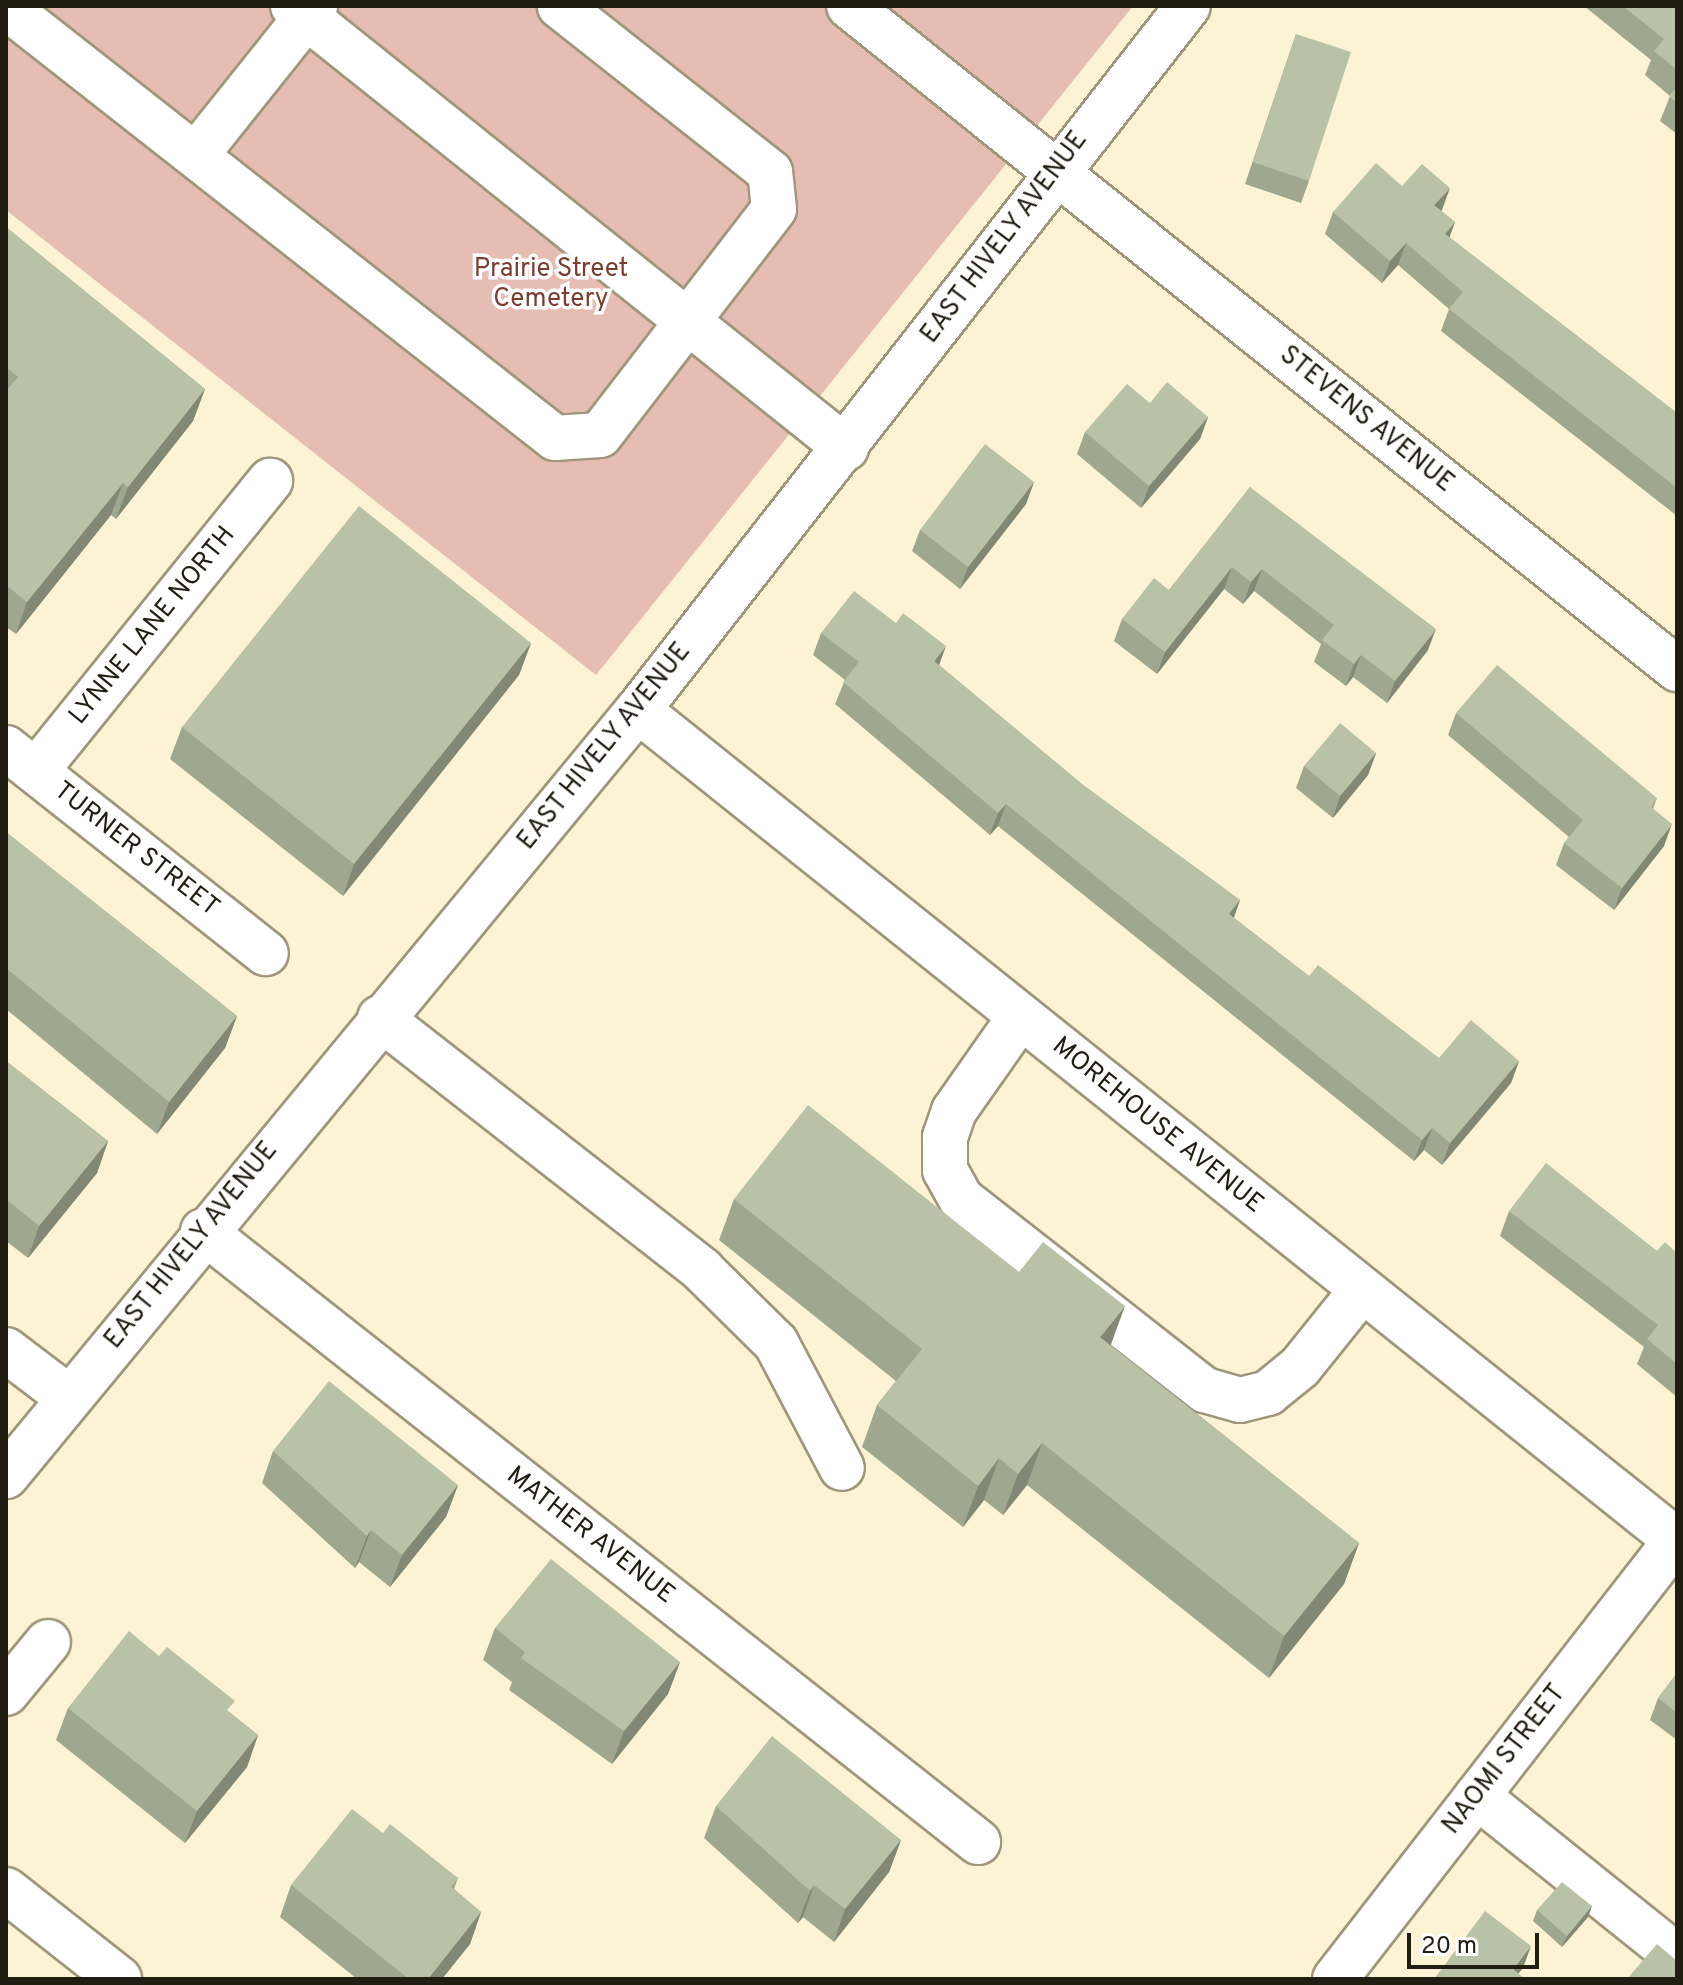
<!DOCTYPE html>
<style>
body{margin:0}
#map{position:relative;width:1683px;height:1985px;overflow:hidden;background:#fcf3d5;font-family:Overpass,sans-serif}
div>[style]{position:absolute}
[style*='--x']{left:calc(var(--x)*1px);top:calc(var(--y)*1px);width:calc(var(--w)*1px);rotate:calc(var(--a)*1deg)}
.green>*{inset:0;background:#e5bdb3}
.roads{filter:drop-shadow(2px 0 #9f967b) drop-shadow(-2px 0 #9f967b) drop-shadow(0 2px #9f967b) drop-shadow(0 -2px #9f967b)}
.minor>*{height:44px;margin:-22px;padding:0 22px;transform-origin:22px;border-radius:22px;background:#fff}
.wall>*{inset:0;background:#9fa78f}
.shaded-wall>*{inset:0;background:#828874}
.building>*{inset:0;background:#b9c2a6}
span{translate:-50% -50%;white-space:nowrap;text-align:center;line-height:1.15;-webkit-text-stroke:7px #fff;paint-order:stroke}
.street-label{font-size:26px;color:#211d13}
.park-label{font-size:26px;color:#7a3d2f}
.frame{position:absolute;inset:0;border:8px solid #211d13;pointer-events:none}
.scale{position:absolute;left:1407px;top:1933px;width:132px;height:36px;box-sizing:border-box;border:4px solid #211d13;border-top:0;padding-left:10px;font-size:24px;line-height:28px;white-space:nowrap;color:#211d13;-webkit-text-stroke:6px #fff;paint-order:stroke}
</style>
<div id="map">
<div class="green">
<div style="clip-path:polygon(6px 6px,1133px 6px,596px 675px,6px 210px)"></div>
</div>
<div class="roads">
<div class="minor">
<div style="--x:293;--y:6;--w:708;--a:38.63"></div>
<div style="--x:849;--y:6;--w:1061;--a:38.69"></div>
<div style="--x:6;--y:7;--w:698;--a:38.13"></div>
<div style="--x:555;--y:438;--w:45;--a:-3.8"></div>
<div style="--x:600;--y:435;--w:285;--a:-52.4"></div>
<div style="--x:774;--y:209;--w:37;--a:-96"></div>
<div style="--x:770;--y:172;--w:268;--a:-141.7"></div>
<div style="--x:196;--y:155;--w:191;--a:-51.4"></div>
<div style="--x:638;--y:710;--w:1330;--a:38.65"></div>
<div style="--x:6;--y:748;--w:331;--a:38.3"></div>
<div style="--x:36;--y:771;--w:373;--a:-51.1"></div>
<div style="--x:1020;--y:1017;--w:115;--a:125.1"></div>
<div style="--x:954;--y:1111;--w:28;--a:109"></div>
<div style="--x:945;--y:1137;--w:33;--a:90"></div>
<div style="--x:945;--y:1170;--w:33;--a:61"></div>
<div style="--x:961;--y:1199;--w:310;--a:38.1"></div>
<div style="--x:1205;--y:1390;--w:36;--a:16"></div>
<div style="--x:1240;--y:1400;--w:29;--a:-14"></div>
<div style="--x:1268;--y:1393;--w:41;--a:-39.1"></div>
<div style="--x:1300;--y:1367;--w:99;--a:-51.2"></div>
<div style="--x:380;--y:1018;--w:409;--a:38"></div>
<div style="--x:702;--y:1270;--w:104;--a:44.6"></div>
<div style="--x:776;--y:1343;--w:141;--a:62.2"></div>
<div style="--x:203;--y:1231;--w:987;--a:38.25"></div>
<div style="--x:6;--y:1350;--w:79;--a:37.3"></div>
<div style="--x:6;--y:1476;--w:993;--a:-50.48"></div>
<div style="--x:638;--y:710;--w:893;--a:-52"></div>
<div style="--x:6;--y:1693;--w:66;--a:-50.5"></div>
<div style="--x:1477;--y:1796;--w:256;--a:38.7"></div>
<div style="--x:6;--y:1890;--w:144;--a:38.2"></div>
<div style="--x:1335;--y:1979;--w:556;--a:-52.16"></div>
</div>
</div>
<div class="wall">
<div style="clip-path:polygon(1584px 6px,1675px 6px,1677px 7px,1677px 134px,1660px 121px,1670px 96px,1645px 75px,1651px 60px)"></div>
<div style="clip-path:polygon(1296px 34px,1309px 181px,1301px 203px,1245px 184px)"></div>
<div style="clip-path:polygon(1402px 186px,1441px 211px,1455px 222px,1449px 237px,1677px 413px,1677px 516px,1441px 331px,1449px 309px,1398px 265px,1382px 283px,1325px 234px,1333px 212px)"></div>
<div style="clip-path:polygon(6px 227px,205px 389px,193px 421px,116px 519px,111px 515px,16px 634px,6px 627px)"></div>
<div style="clip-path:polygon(1150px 403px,1208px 417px,1200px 439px,1141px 508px,1077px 454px,1085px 432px)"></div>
<div style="clip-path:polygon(1034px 482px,1026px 504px,960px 589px,912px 551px,920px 530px)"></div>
<div style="clip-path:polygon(1250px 487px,1428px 650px,1387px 703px,1353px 677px,1346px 686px,1314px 662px,1321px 644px,1254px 591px,1243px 604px,1224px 589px,1157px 674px,1114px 641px,1122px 619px,1169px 590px)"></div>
<div style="clip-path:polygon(821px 633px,939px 665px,1083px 785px,1240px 900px,1234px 918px,1309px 976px,1439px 1058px,1519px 1061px,1511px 1083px,1442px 1165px,1424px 1150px,1414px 1161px,998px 826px,990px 835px,835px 704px,845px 680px,813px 655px)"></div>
<div style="clip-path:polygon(531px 643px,519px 675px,343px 896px,170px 759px,182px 727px)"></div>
<div style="clip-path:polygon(1456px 713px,1657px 798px,1653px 809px,1664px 846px,1614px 910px,1556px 865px,1564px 843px,1569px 837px,1448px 735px)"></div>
<div style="clip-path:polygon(1376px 753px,1368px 775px,1333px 818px,1296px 788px,1304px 766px)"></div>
<div style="clip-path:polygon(6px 832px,237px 1016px,225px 1048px,157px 1134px,6px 1009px)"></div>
<div style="clip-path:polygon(6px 1061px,108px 1141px,97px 1173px,28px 1258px,6px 1241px)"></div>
<div style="clip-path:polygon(734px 1199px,1111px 1345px,1359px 1543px,1344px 1584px,1269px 1678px,1027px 1485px,1003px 1515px,984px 1500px,963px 1527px,862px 1447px,877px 1405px,896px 1381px,719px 1240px)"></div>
<div style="clip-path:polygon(1509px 1211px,1657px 1251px,1677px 1253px,1677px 1397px,1637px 1364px,1644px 1347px,1500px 1236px)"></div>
<div style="clip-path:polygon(273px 1451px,458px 1485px,446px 1517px,390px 1587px,359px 1562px,355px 1568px,262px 1483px)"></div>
<div style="clip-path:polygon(495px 1628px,680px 1662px,668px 1694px,612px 1764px,509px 1690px,512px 1682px,483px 1660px)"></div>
<div style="clip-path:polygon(1677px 1673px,1677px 1740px,1650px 1720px,1658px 1698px)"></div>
<div style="clip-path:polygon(68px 1708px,230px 1713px,258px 1735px,247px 1767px,185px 1843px,56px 1740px)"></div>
<div style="clip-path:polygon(716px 1806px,901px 1840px,889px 1872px,834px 1942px,803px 1917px,798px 1923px,704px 1838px)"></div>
<div style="clip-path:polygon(383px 1833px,458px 1878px,454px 1889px,481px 1912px,470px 1944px,442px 1979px,357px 1979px,280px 1917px,291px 1885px)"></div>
<div style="clip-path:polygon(1592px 1906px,1588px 1917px,1562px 1947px,1533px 1921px,1537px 1910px)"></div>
</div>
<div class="shaded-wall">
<div style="clip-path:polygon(1450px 188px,1442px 210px,1426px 227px,1434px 205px)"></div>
<div style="clip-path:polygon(1455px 222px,1447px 244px,1445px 234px)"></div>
<div style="clip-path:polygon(1406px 243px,1398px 265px,1382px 283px,1390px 261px)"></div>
<div style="clip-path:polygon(205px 389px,193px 421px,116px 519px,128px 487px)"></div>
<div style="clip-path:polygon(1208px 417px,1200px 439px,1141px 508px,1149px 486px)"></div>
<div style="clip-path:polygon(1034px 482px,1026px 504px,960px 589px,968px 567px)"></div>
<div style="clip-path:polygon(123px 483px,111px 515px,16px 634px,27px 602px)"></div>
<div style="clip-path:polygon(1232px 567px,1224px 589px,1157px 674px,1165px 652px)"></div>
<div style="clip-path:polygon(1262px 569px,1254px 591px,1243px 604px,1251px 582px)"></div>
<div style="clip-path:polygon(1436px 629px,1428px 650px,1387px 703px,1395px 681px)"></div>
<div style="clip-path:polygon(531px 643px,519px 675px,343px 896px,354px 864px)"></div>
<div style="clip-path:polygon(946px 646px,938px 668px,934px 661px)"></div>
<div style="clip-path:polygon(1361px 655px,1353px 677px,1346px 686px,1354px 664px)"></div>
<div style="clip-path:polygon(1376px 753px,1368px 775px,1333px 818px,1340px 796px)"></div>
<div style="clip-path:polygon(1006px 804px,998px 826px,990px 835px,998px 813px)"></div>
<div style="clip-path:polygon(1672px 824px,1664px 846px,1614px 910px,1622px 888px)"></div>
<div style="clip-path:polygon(1240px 900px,1232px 922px,1229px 914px)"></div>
<div style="clip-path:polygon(237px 1016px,225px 1048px,157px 1134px,169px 1102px)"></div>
<div style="clip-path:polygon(1519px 1061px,1511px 1083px,1442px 1165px,1450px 1143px)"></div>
<div style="clip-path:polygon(1432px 1128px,1424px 1150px,1414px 1161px,1422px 1140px)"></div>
<div style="clip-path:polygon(108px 1141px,97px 1173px,28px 1258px,39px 1226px)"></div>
<div style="clip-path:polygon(1125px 1306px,1110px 1347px,1100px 1337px)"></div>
<div style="clip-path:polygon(1042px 1443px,1027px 1485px,1003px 1515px,1018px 1474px)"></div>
<div style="clip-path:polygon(999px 1458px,984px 1500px,963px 1527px,978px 1486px)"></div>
<div style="clip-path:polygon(458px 1485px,446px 1517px,390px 1587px,402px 1555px)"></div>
<div style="clip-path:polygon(371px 1530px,359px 1562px,355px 1568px,367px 1536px)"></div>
<div style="clip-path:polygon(1359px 1543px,1344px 1584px,1269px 1678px,1284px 1636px)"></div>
<div style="clip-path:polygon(680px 1662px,668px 1694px,612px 1764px,624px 1731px)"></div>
<div style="clip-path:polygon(258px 1735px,247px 1767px,185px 1843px,197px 1811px)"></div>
<div style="clip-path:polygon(901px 1840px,889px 1872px,834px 1942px,845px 1909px)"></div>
<div style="clip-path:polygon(814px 1885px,803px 1917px,798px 1923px,810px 1891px)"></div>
<div style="clip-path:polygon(1592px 1906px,1588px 1917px,1562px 1947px,1567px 1936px)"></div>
<div style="clip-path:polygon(481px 1912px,470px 1944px,442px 1979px,428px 1979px)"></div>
<div style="clip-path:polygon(1531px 1946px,1523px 1968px,1514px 1979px,1513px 1969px)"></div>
</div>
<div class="building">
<div style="clip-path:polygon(1623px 6px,1675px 6px,1677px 7px,1677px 70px,1654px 51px,1664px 39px)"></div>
<div style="clip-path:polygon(1296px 34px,1351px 52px,1309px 181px,1253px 162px)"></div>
<div style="clip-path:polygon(1677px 87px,1677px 103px,1669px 96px)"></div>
<div style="clip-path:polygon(1376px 163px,1402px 186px,1422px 164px,1450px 188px,1434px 205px,1455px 222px,1445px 234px,1677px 413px,1677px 488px,1449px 309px,1463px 292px,1406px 243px,1390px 261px,1333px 212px)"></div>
<div style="clip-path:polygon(6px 227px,205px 389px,128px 487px,123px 483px,27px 602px,6px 585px,6px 391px,18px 377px,6px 367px)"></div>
<div style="clip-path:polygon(1167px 382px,1208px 417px,1149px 486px,1085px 432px,1127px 384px,1150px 403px)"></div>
<div style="clip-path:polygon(985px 444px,1034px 482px,968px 567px,920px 530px)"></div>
<div style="clip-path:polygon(1250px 487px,1436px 629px,1395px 681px,1361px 655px,1354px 664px,1322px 640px,1334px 625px,1262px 569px,1251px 582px,1232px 567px,1165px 652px,1122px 619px,1154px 578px,1169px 590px)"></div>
<div style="clip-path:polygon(359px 506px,531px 643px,354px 864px,182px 727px)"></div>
<div style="clip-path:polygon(854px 591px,896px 623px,903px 613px,946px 646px,934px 661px,1083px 785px,1240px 900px,1229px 914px,1309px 976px,1318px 965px,1439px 1058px,1471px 1020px,1519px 1061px,1450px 1143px,1432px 1128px,1422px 1140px,1006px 804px,998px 813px,843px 682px,859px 662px,821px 633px)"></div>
<div style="clip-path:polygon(1497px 665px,1657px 798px,1651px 807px,1672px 824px,1622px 888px,1564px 843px,1583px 820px,1456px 713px)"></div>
<div style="clip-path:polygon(1340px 723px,1376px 753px,1340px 796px,1304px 766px)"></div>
<div style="clip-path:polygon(6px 832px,237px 1016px,169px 1102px,6px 968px)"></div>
<div style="clip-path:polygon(6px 1061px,108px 1141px,39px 1226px,6px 1199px)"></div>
<div style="clip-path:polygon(808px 1105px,1019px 1272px,1043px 1242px,1125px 1306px,1100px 1337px,1359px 1543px,1284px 1636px,1042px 1443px,1018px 1474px,999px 1458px,978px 1486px,877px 1405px,922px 1349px,734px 1199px)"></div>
<div style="clip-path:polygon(1546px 1163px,1657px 1251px,1665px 1242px,1677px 1253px,1677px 1364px,1647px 1339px,1658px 1325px,1509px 1211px)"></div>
<div style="clip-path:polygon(329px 1381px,458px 1485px,402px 1555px,371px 1530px,367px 1536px,273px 1451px)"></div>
<div style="clip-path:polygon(551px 1559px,680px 1662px,624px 1731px,521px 1658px,525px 1652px,495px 1628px)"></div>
<div style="clip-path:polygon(129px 1631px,159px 1656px,167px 1647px,235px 1701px,227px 1710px,258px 1735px,197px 1811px,68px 1708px)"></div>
<div style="clip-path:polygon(1677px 1673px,1677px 1713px,1658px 1698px)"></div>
<div style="clip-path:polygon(772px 1736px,901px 1840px,845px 1909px,814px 1885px,810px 1891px,716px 1806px)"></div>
<div style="clip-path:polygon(352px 1809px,383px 1833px,390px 1824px,458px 1878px,451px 1887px,481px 1912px,428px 1979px,409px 1979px,291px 1885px)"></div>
<div style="clip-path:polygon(1562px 1882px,1592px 1906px,1567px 1936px,1537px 1910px)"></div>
<div style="clip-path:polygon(1485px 1911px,1531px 1946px,1513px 1969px,1525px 1979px,1434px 1979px)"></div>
<div style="clip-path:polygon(1657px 1944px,1677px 1961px,1677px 1979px,1627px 1979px)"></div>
</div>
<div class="street-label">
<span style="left:1005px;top:238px;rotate:-53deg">EAST HIVELY AVENUE</span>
<span style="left:1366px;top:420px;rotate:39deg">STEVENS AVENUE</span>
<span style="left:153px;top:626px;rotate:-51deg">LYNNE LANE NORTH</span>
<span style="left:605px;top:747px;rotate:-51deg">EAST HIVELY AVENUE</span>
<span style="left:136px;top:850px;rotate:38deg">TURNER STREET</span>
<span style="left:1157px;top:1126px;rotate:39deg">MOREHOUSE AVENUE</span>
<span style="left:192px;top:1246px;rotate:-51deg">EAST HIVELY AVENUE</span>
<span style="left:590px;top:1536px;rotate:38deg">MATHER AVENUE</span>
<span style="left:1505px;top:1760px;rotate:-52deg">NAOMI STREET</span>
</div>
<div class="park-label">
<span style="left:551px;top:285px">Prairie Street<br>Cemetery</span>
</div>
<div class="frame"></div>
<div class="scale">20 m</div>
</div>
